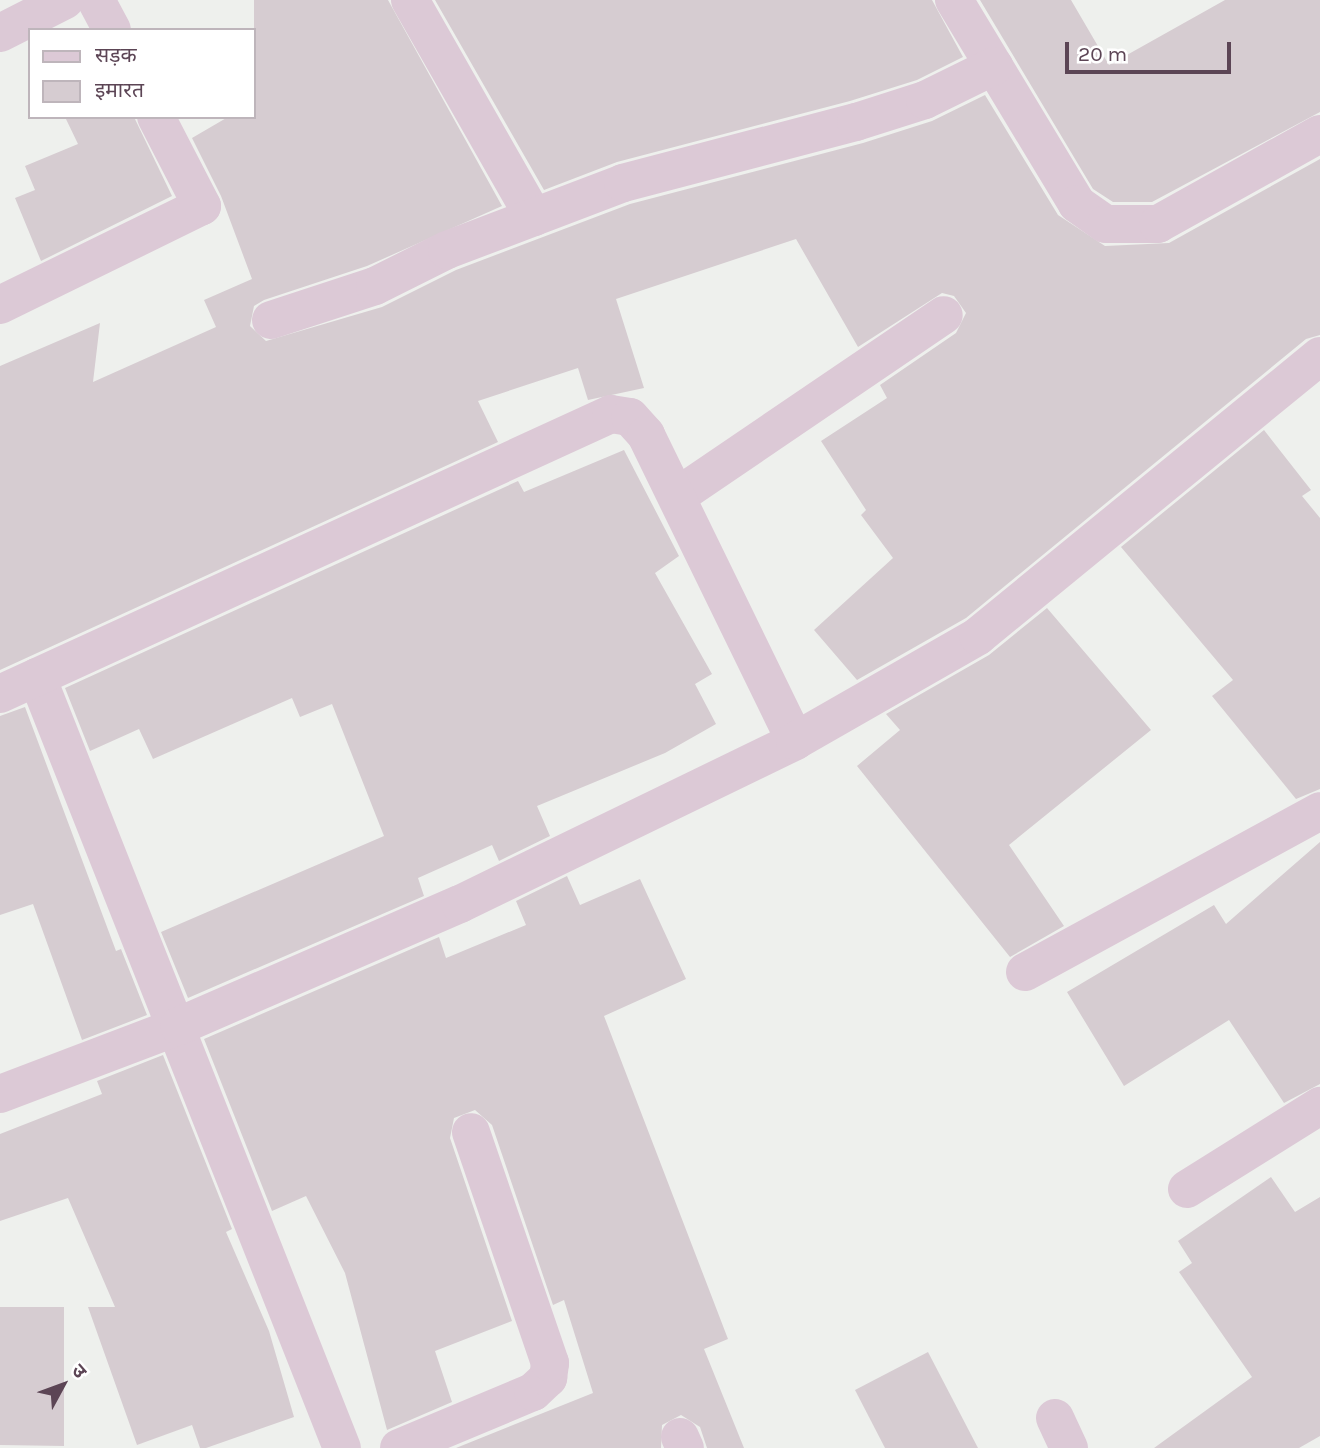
<!DOCTYPE html>
<meta charset="utf-8">
<style>
body{margin:0}
#map{position:relative;width:1320px;height:1448px;overflow:hidden;background:#eef0ed;font-family:Karla,"Noto Sans Devanagari",sans-serif}
div>[style]{position:absolute}
[style*='--x']{left:calc(var(--x)*1px);top:calc(var(--y)*1px);width:calc(var(--w)*1px);rotate:calc(var(--a)*1deg)}
.building>*{inset:0;background:#d6ccd1}
.minor>*{height:38px;margin:-19px;padding:0 19px;transform-origin:19px;border-radius:19px;background:#dcc9d6}
span{translate:-50% -50%;white-space:nowrap;text-align:center;line-height:1.15;-webkit-text-stroke:5px #fff;paint-order:stroke}
.legend{position:absolute;left:28px;top:28px;width:228px;height:91px;box-sizing:border-box;background:#fff;border:2px solid #beb5bb;margin:0;padding:9px 12px;list-style:none;font-size:21px;color:#5c4555}
.legend li{display:flex;align-items:center;gap:14px;height:35px}
.legend b{width:35px;border:2px solid #beb5bb}
.north{position:absolute;left:28px;top:1350px;width:70px;height:70px;-webkit-text-stroke:5px #fff;paint-order:stroke;rotate:49deg;font-size:19px;font-weight:700;line-height:28px;text-align:center;color:#5c4555}
.north::after{content:'';display:block;margin:auto;width:24px;height:32px;background:#5c4555;clip-path:polygon(50% 0,100% 100%,50% 72%,0 100%)}
.scale{position:absolute;left:1065px;top:42px;width:166px;height:32px;box-sizing:border-box;border:4px solid #5c4555;border-top:0;padding-left:9px;font-size:21px;line-height:24px;white-space:nowrap;color:#5c4555;-webkit-text-stroke:5px #fff;paint-order:stroke}
</style>
<div id="map">
<div class="building">
<div style="clip-path:polygon(254px 0,388px 0,502px 206px,367px 266px,264px 300px,254px 306px,250px 326px,266px 341px,382px 307px,456px 270px,630px 204px,863px 143px,932px 121px,985px 95px,1058px 215px,1105px 246px,1169px 243px,1320px 159px,1320px 335px,1306px 339px,966px 618px,857px 680px,814px 630px,893px 558px,861px 515px,866px 510px,821px 441px,887px 398px,880px 385px,956px 333px,966px 313px,954px 296px,942px 293px,858px 347px,796px 239px,616px 299px,644px 388px,588px 400px,578px 368px,478px 401px,498px 442px,0 670px,0 366px,100px 323px,93px 382px,216px 327px,204px 300px,252px 279px,221px 196px,192px 138px,228px 117px,254px 117px)"></div>
<div style="clip-path:polygon(435px 0,932px 0,963px 57px,917px 80px,850px 101px,617px 162px,544px 190px)"></div>
<div style="clip-path:polygon(980px 0,1071px 0,1109px 65px,1225px 0,1320px 0,1320px 112px,1152px 202px,1113px 202px,1093px 189px)"></div>
<div style="clip-path:polygon(65px 117px,134px 117px,172px 196px,41px 261px,15px 198px,35px 190px,25px 166px,78px 144px)"></div>
<div style="clip-path:polygon(1264px 430px,1311px 490px,1302px 496px,1320px 518px,1320px 789px,1296px 799px,1212px 696px,1233px 680px,1121px 547px)"></div>
<div style="clip-path:polygon(624px 450px,679px 556px,655px 573px,712px 674px,695px 684px,716px 724px,665px 753px,537px 806px,550px 836px,499px 861px,492px 845px,418px 878px,424px 896px,188px 998px,161px 932px,384px 836px,332px 704px,300px 717px,292px 698px,153px 759px,139px 729px,90px 751px,65px 688px,518px 481px,524px 492px)"></div>
<div style="clip-path:polygon(1047px 608px,1151px 730px,1009px 845px,1064px 926px,1010px 957px,857px 766px,900px 730px,886px 714px,989px 655px)"></div>
<div style="clip-path:polygon(25px 707px,116px 951px,121px 949px,147px 1015px,82px 1040px,33px 904px,0 915px,0 716px)"></div>
<div style="clip-path:polygon(1320px 842px,1320px 1084px,1284px 1103px,1229px 1020px,1124px 1086px,1067px 992px,1214px 905px,1226px 924px)"></div>
<div style="clip-path:polygon(567px 876px,580px 905px,640px 879px,686px 979px,604px 1016px,728px 1339px,704px 1349px,744px 1448px,707px 1448px,700px 1427px,681px 1415px,662px 1425px,661px 1448px,456px 1448px,593px 1393px,564px 1300px,553px 1305px,492px 1125px,475px 1110px,454px 1118px,450px 1138px,512px 1321px,435px 1351px,452px 1402px,387px 1430px,345px 1273px,306px 1196px,272px 1211px,204px 1039px,439px 937px,446px 958px,526px 925px,516px 901px)"></div>
<div style="clip-path:polygon(163px 1055px,232px 1229px,226px 1232px,269px 1331px,294px 1417px,206px 1448px,200px 1448px,192px 1425px,137px 1445px,88px 1307px,115px 1307px,68px 1198px,0 1221px,0 1134px,102px 1094px,97px 1081px)"></div>
<div style="clip-path:polygon(1271px 1177px,1295px 1212px,1320px 1197px,1320px 1436px,1299px 1448px,1154px 1448px,1252px 1377px,1179px 1272px,1192px 1263px,1178px 1241px)"></div>
<div style="clip-path:polygon(0 1307px,64px 1307px,64px 1446px,0 1445px)"></div>
<div style="clip-path:polygon(928px 1352px,978px 1448px,885px 1448px,855px 1390px)"></div>
</div>
<div class="minor">
<div style="--x:96;--y:0;--w:34;--a:62"></div>
<div style="--x:410;--y:0;--w:250;--a:60.3"></div>
<div style="--x:954;--y:0;--w:238;--a:58.9"></div>
<div style="--x:1077;--y:204;--w:35;--a:35"></div>
<div style="--x:1106;--y:224;--w:52;--a:0"></div>
<div style="--x:1158;--y:224;--w:185;--a:-29.1"></div>
<div style="--x:0;--y:33;--w:73;--a:-26.9"></div>
<div style="--x:0;--y:305;--w:225;--a:-26.1"></div>
<div style="--x:202;--y:206;--w:100;--a:-117.3"></div>
<div style="--x:271;--y:320;--w:109;--a:-18.1"></div>
<div style="--x:375;--y:286;--w:80;--a:-26.6"></div>
<div style="--x:447;--y:250;--w:188;--a:-20.8"></div>
<div style="--x:623;--y:183;--w:241;--a:-14.7"></div>
<div style="--x:856;--y:122;--w:72;--a:-17.7"></div>
<div style="--x:925;--y:100;--w:77;--a:-26.2"></div>
<div style="--x:679;--y:495;--w:320;--a:-34.2"></div>
<div style="--x:37;--y:677;--w:829;--a:68.42"></div>
<div style="--x:0;--y:694;--w:672;--a:-24.62"></div>
<div style="--x:611;--y:414;--w:19;--a:9"></div>
<div style="--x:630;--y:417;--w:24;--a:48"></div>
<div style="--x:646;--y:435;--w:340;--a:64"></div>
<div style="--x:1025;--y:972;--w:336;--a:-28.6"></div>
<div style="--x:0;--y:1094;--w:191;--a:-20.8"></div>
<div style="--x:179;--y:1026;--w:306;--a:-23.5"></div>
<div style="--x:460;--y:904;--w:373;--a:-25.9"></div>
<div style="--x:795;--y:741;--w:211;--a:-29.8"></div>
<div style="--x:978;--y:636;--w:442;--a:-39.3"></div>
<div style="--x:1187;--y:1189;--w:157;--a:-32"></div>
<div style="--x:1055;--y:1418;--w:33;--a:65"></div>
<div style="--x:680;--y:1437;--w:12;--a:66"></div>
<div style="--x:399;--y:1448;--w:145;--a:-22.7"></div>
<div style="--x:533;--y:1392;--w:21;--a:-43"></div>
<div style="--x:548;--y:1378;--w:15;--a:-82"></div>
<div style="--x:550;--y:1363;--w:244;--a:-108.9"></div>
</div>
<ul class="legend">
<li><b style="height:9px;background:#dcc9d6"></b>सड़क</li>
<li><b style="height:19px;background:#d6ccd1"></b>इमारत</li>
</ul>
<div class="north">उ</div>
<div class="scale">20 m</div>
</div>
